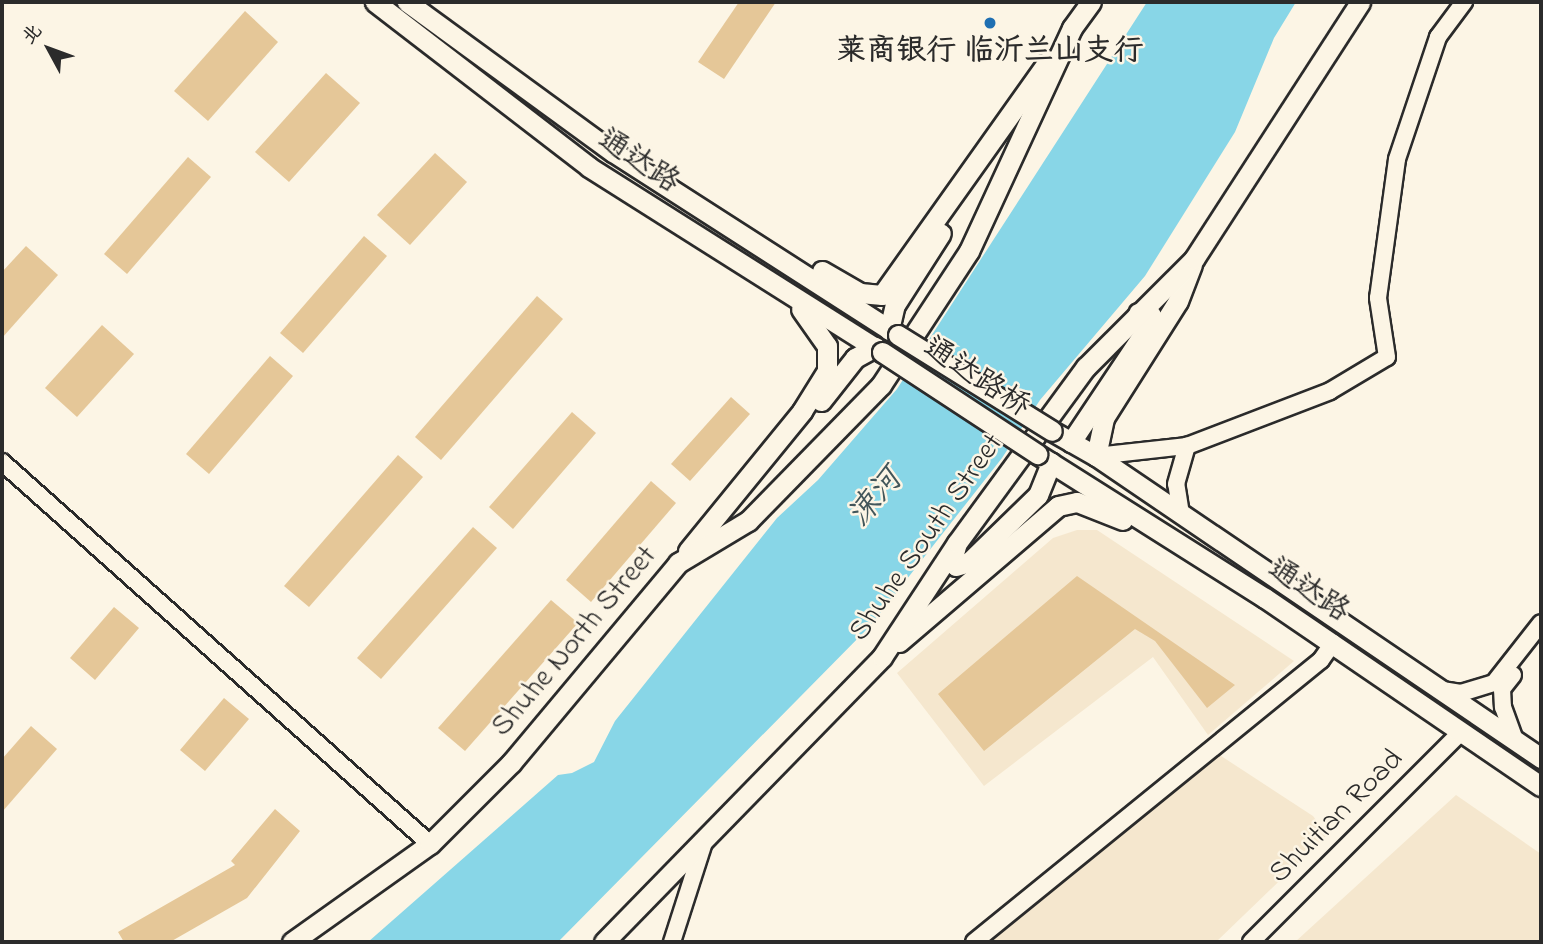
<!DOCTYPE html>
<meta charset="utf-8">
<style>
body{margin:0}
#map{position:relative;width:1543px;height:944px;overflow:hidden;background:#fcf5e5;font-family:"Indie Flower","LXGW WenKai TC",sans-serif}
div>[style]{position:absolute}
[style*='--x']{left:calc(var(--x)*1px);top:calc(var(--y)*1px);width:calc(var(--w)*1px);rotate:calc(var(--a)*1deg)}
.built>*{inset:0;background:#f5e7ce}
.water>*{inset:0;background:#88d6e7}
.building>*{inset:0;background:#e5c798}
.roads{filter:drop-shadow(2px 0 #2b2b2b) drop-shadow(-2px 0 #2b2b2b) drop-shadow(0 2px #2b2b2b) drop-shadow(0 -2px #2b2b2b)}
.minor>*{height:16px;margin:-8px;padding:0 8px;transform-origin:8px;border-radius:8px;background:#fcf5e5}
.major>*{height:19px;margin:-9.5px;padding:0 9.5px;transform-origin:9.5px;border-radius:9.5px;background:#fcf5e5}
.bridges{filter:drop-shadow(2px 0 #2b2b2b) drop-shadow(-2px 0 #2b2b2b) drop-shadow(0 2px #2b2b2b) drop-shadow(0 -2px #2b2b2b)}
.major-bridge>*{height:19px;margin:-9.5px;padding:0 9.5px;transform-origin:9.5px;border-radius:9.5px;background:#fcf5e5}
.dots>*{width:19px;height:19px;translate:-50% -50%;box-sizing:border-box;border:4px solid #fcf5e5;border-radius:50%}
span{translate:-50% -50%;white-space:nowrap;text-align:center;line-height:1.15;-webkit-text-stroke:5px #fcf5e5;paint-order:stroke}
.poi-label{font-size:30px;color:#2b2b2b;font-weight:700}
.street-label{font-size:30px;color:#2b2b2b}
.water-label{font-size:32px;color:#42565a;font-style:italic}
.frame{position:absolute;inset:0;border:4px solid #2b2b2b;pointer-events:none}
.north{position:absolute;left:14px;top:14px;width:70px;height:70px;-webkit-text-stroke:5px #fcf5e5;paint-order:stroke;rotate:311deg;font-size:19px;font-weight:700;line-height:28px;text-align:center;color:#2b2b2b}
.north::after{content:'';display:block;margin:auto;width:24px;height:32px;background:#2b2b2b;clip-path:polygon(50% 0,100% 100%,50% 72%,0 100%)}
</style>
<div id="map">
<div class="built">
<div style="clip-path:polygon(1077px 530px,1097px 530px,1294px 661px,1208px 735px,1153px 657px,984px 786px,897px 673px,1053px 538px)"></div>
<div style="clip-path:polygon(1215px 752px,1313px 816px,1327px 835px,1216px 942px,984px 942px)"></div>
<div style="clip-path:polygon(1456px 795px,1541px 854px,1541px 942px,1295px 942px)"></div>
</div>
<div class="water">
<div style="clip-path:polygon(1147px 2px,1296px 2px,1274px 38px,1235px 132px,1145px 276px,1040px 400px,1002px 458px,870px 626px,558px 942px,368px 942px,558px 775px,572px 773px,594px 762px,615px 721px,777px 518px,818px 480px,897px 389px)"></div>
</div>
<div class="building">
<div style="clip-path:polygon(739px 2px,776px 2px,724px 79px,698px 62px)"></div>
<div style="clip-path:polygon(245px 11px,278px 42px,208px 121px,174px 91px)"></div>
<div style="clip-path:polygon(326px 73px,360px 103px,289px 182px,255px 152px)"></div>
<div style="clip-path:polygon(435px 153px,467px 182px,410px 245px,377px 215px)"></div>
<div style="clip-path:polygon(188px 157px,211px 177px,127px 274px,104px 254px)"></div>
<div style="clip-path:polygon(364px 236px,387px 256px,303px 353px,280px 333px)"></div>
<div style="clip-path:polygon(26px 246px,58px 275px,2px 338px,2px 272px)"></div>
<div style="clip-path:polygon(537px 296px,563px 319px,441px 460px,415px 437px)"></div>
<div style="clip-path:polygon(102px 325px,134px 354px,77px 417px,45px 388px)"></div>
<div style="clip-path:polygon(270px 356px,293px 376px,209px 474px,186px 454px)"></div>
<div style="clip-path:polygon(731px 397px,750px 414px,690px 481px,671px 464px)"></div>
<div style="clip-path:polygon(572px 412px,596px 433px,513px 529px,489px 507px)"></div>
<div style="clip-path:polygon(398px 455px,423px 477px,309px 607px,284px 586px)"></div>
<div style="clip-path:polygon(651px 481px,676px 503px,591px 602px,566px 580px)"></div>
<div style="clip-path:polygon(473px 527px,497px 548px,381px 679px,357px 658px)"></div>
<div style="clip-path:polygon(1077px 576px,1235px 685px,1207px 708px,1155px 641px,1135px 629px,984px 751px,938px 694px)"></div>
<div style="clip-path:polygon(551px 600px,578px 623px,465px 751px,438px 728px)"></div>
<div style="clip-path:polygon(114px 607px,139px 628px,95px 680px,70px 658px)"></div>
<div style="clip-path:polygon(224px 698px,249px 719px,205px 771px,180px 750px)"></div>
<div style="clip-path:polygon(31px 726px,57px 749px,2px 812px,2px 759px)"></div>
<div style="clip-path:polygon(275px 809px,300px 831px,247px 898px,170px 942px,124px 942px,118px 932px,235px 865px,231px 861px)"></div>
</div>
<div class="roads">
<div class="minor">
<div style="--x:1096;--y:456;--w:92;--a:-6.3"></div>
<div style="--x:1187;--y:446;--w:153;--a:-21"></div>
<div style="--x:1330;--y:391;--w:66;--a:-30.8"></div>
<div style="--x:1387;--y:357;--w:60;--a:-98.7"></div>
<div style="--x:1378;--y:298;--w:140;--a:-82.2"></div>
<div style="--x:1397;--y:159;--w:129;--a:-71.4"></div>
<div style="--x:1438;--y:37;--w:44;--a:-53.4"></div>
<div style="--x:2;--y:462;--w:574;--a:41.75"></div>
<div style="--x:1181;--y:514;--w:30;--a:-99"></div>
<div style="--x:1176;--y:484;--w:40;--a:-74"></div>
<div style="--x:1513;--y:675;--w:18;--a:128"></div>
<div style="--x:1502;--y:689;--w:18;--a:87"></div>
<div style="--x:1503;--y:707;--w:35;--a:70"></div>
<div style="--x:1442;--y:690;--w:19;--a:9"></div>
<div style="--x:1461;--y:693;--w:34;--a:-17"></div>
<div style="--x:1494;--y:683;--w:76;--a:-51.9"></div>
<div style="--x:672;--y:942;--w:108;--a:-72.2"></div>
<div style="--x:974;--y:942;--w:447;--a:-39.1"></div>
<div style="--x:1321;--y:660;--w:21;--a:-55"></div>
<div style="--x:1251;--y:942;--w:297;--a:-45"></div>
</div>
<div class="major">
<div style="--x:375;--y:2;--w:270;--a:37.6"></div>
<div style="--x:589;--y:167;--w:347;--a:32.3"></div>
<div style="--x:407;--y:2;--w:255;--a:36.1"></div>
<div style="--x:613;--y:152;--w:339;--a:32.7"></div>
<div style="--x:822;--y:271;--w:44;--a:30.1"></div>
<div style="--x:860;--y:293;--w:22;--a:5"></div>
<div style="--x:882;--y:295;--w:288;--a:-54.6"></div>
<div style="--x:889;--y:330;--w:26;--a:-77"></div>
<div style="--x:895;--y:305;--w:85;--a:-57.4"></div>
<div style="--x:821;--y:401;--w:55;--a:-51.7"></div>
<div style="--x:855;--y:358;--w:23;--a:-29"></div>
<div style="--x:1052;--y:431;--w:51;--a:29.6"></div>
<div style="--x:1096;--y:456;--w:538;--a:34.16"></div>
<div style="--x:1071;--y:442;--w:131;--a:-56.2"></div>
<div style="--x:1144;--y:333;--w:19;--a:-69"></div>
<div style="--x:1151;--y:315;--w:13;--a:-171"></div>
<div style="--x:1037;--y:454;--w:270;--a:32.3"></div>
<div style="--x:1265;--y:598;--w:334;--a:34.3"></div>
<div style="--x:1096;--y:456;--w:39;--a:-78"></div>
<div style="--x:1104;--y:418;--w:138;--a:-57.7"></div>
<div style="--x:1178;--y:301;--w:39;--a:-69"></div>
<div style="--x:956;--y:546;--w:16;--a:105"></div>
<div style="--x:952;--y:561;--w:6;--a:51"></div>
<div style="--x:956;--y:566;--w:14;--a:-17"></div>
<div style="--x:969;--y:562;--w:96;--a:-44.2"></div>
<div style="--x:1038;--y:495;--w:35;--a:-68"></div>
<div style="--x:688;--y:551;--w:181;--a:-50.8"></div>
<div style="--x:802;--y:411;--w:47;--a:-58"></div>
<div style="--x:827;--y:371;--w:25;--a:-90"></div>
<div style="--x:827;--y:346;--w:45;--a:-125.1"></div>
<div style="--x:899;--y:642;--w:209;--a:-40.5"></div>
<div style="--x:1058;--y:506;--w:19;--a:-12"></div>
<div style="--x:1077;--y:502;--w:49;--a:21.4"></div>
<div style="--x:292;--y:942;--w:169;--a:-35.4"></div>
<div style="--x:430;--y:844;--w:115;--a:-45"></div>
<div style="--x:511;--y:763;--w:261;--a:-50.1"></div>
<div style="--x:678;--y:563;--w:82;--a:-31"></div>
<div style="--x:748;--y:521;--w:190;--a:-45.6"></div>
<div style="--x:881;--y:385;--w:160;--a:-56.7"></div>
<div style="--x:969;--y:251;--w:246;--a:-65.2"></div>
<div style="--x:1072;--y:28;--w:32;--a:-54"></div>
<div style="--x:604;--y:942;--w:398;--a:-45.7"></div>
<div style="--x:882;--y:657;--w:136;--a:-56.7"></div>
<div style="--x:957;--y:543;--w:218;--a:-53.8"></div>
<div style="--x:1086;--y:367;--w:153;--a:-45"></div>
<div style="--x:1194;--y:259;--w:306;--a:-57.1"></div>
</div>
</div>
<div class="bridges">
<div class="major-bridge">
<div style="--x:898;--y:335;--w:181;--a:31.9"></div>
<div style="--x:882;--y:352;--w:186;--a:33.3"></div>
</div>
</div>
<div class="dots">
<div style="left:990px;top:23px;background:#1f6fb2"></div>
</div>
<div class="poi-label">
<span style="left:990px;top:52px">莱商银行 临沂兰山支行</span>
</div>
<div class="street-label">
<span style="left:638px;top:162px;rotate:33deg">通达路</span>
<span style="left:976px;top:378px;rotate:33deg">通达路桥</span>
<span style="left:927px;top:538px;rotate:-55deg">Shuhe South Street</span>
<span style="left:1308px;top:591px;rotate:33deg">通达路</span>
<span style="left:575px;top:642px;rotate:-50deg">Shuhe North Street</span>
<span style="left:1337px;top:817px;rotate:-45deg">Shuitian Road</span>
</div>
<div class="water-label">
<span style="left:877px;top:499px;rotate:-50deg">涑河</span>
</div>
<div class="frame"></div>
<div class="north">北</div>
</div>
